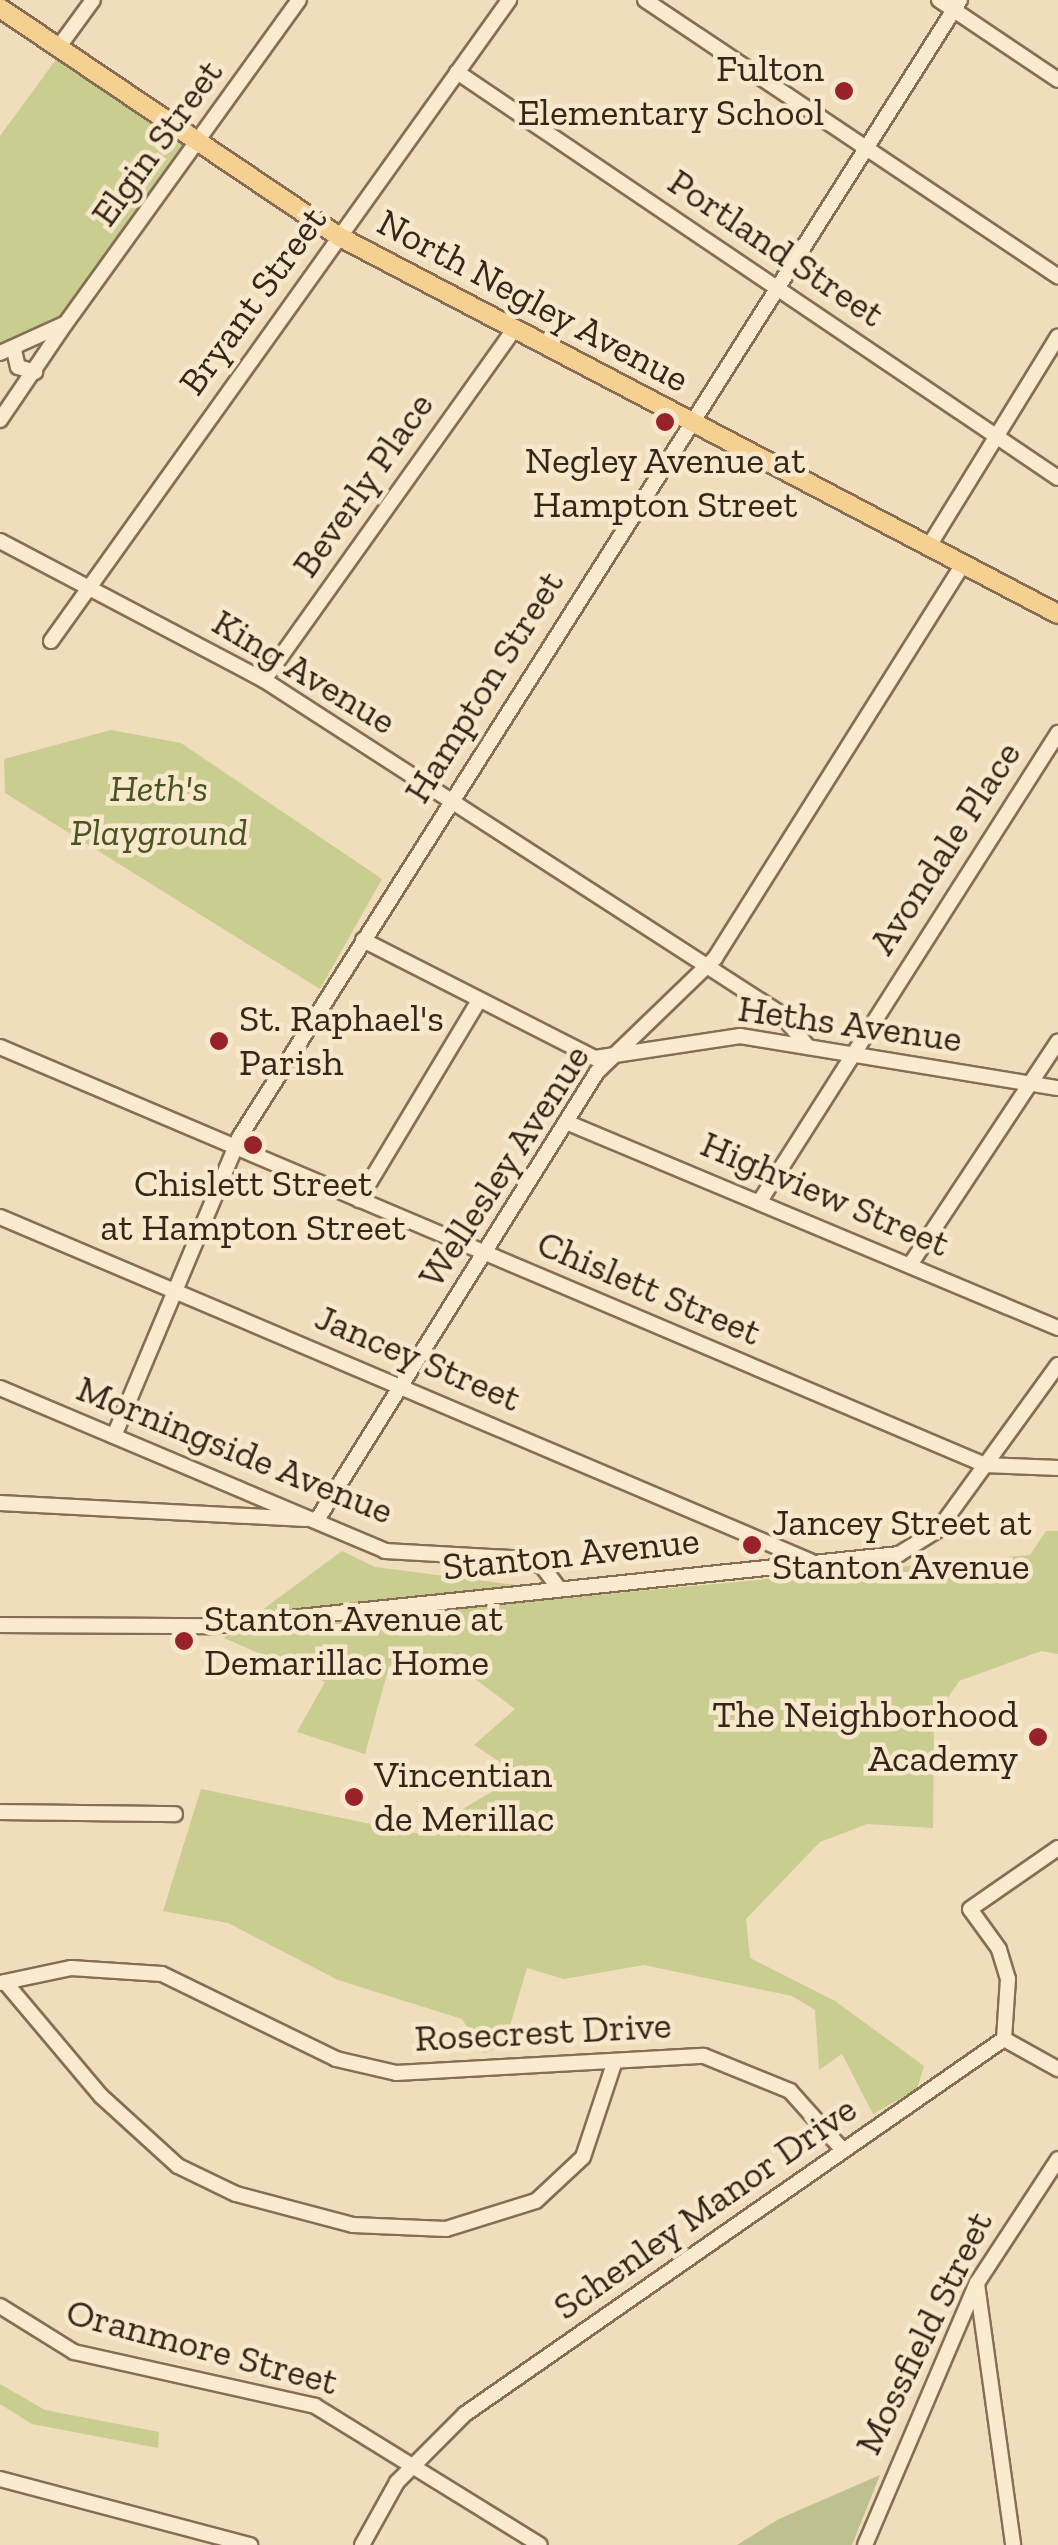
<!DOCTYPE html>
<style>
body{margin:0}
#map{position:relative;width:1058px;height:2545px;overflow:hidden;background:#efddbb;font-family:"Zilla Slab",serif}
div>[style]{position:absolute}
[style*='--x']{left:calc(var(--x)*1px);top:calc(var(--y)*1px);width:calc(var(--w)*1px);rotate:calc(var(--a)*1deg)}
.green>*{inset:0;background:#c9cd8f}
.cemetery>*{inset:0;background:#bec18f}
.roads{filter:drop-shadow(2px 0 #876d55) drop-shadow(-2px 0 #876d55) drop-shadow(0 2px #876d55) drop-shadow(0 -2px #876d55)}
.minor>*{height:14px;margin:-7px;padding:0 7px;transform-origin:7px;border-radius:7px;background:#faebce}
.major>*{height:18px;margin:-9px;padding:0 9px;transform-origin:9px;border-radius:9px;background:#f6d090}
.dots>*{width:28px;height:28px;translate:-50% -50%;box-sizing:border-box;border:5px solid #f7e8cb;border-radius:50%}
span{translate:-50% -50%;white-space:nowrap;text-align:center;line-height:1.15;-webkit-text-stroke:9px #f7e8cb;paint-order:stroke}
.poi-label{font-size:38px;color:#35261a}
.right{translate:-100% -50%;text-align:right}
.left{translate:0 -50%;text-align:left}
.street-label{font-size:38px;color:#35261a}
.park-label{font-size:38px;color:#495320;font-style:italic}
</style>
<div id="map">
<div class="green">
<div style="clip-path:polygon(63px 50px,197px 142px,66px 323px,0 353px,0 136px)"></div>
<div style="clip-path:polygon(111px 730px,181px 743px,382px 879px,320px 989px,5px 793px,4px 759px)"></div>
<div style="clip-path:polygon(1046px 1531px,1058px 1531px,1058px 1654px,1041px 1651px,959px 1681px,934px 1719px,933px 1828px,867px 1824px,820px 1842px,746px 1919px,750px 1958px,835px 2001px,924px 2066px,917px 2089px,873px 2114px,842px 2054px,819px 2070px,815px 2010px,792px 1996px,644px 1965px,564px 1979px,527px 1968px,504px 2046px,483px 2053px,462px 2019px,338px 1980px,228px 1923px,163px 1911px,201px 1789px,420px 1834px,520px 1775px,474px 1745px,515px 1709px,466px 1672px,389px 1666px,365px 1754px,297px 1732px,325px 1682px,224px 1638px,342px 1551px,375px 1567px,594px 1595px,1030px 1555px)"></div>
<div style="clip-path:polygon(0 2384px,45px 2410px,159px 2432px,158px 2448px,32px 2424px,0 2404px)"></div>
</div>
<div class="cemetery">
<div style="clip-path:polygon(880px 2475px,852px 2545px,737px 2545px,779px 2519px)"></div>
</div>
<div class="roads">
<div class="minor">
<div style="--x:645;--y:0;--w:497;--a:33.8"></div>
<div style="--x:939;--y:0;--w:143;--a:33.9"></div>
<div style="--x:58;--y:48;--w:59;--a:-53.9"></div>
<div style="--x:457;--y:72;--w:725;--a:34.04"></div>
<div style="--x:14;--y:350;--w:17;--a:77"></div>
<div style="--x:18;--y:367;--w:18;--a:16"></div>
<div style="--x:0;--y:353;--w:72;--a:-24.4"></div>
<div style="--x:66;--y:323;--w:398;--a:-54.2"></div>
<div style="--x:0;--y:420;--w:114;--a:-55.8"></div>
<div style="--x:0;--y:541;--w:298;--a:27.8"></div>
<div style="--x:264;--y:680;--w:616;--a:32.86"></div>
<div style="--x:781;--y:1014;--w:43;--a:50.7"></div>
<div style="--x:929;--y:546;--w:246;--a:-58.4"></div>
<div style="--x:51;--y:641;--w:788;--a:-54.45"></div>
<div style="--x:264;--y:680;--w:432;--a:-54.5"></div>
<div style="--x:363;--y:940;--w:260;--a:27"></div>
<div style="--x:595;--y:1058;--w:147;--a:-8.6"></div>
<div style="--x:740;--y:1036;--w:322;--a:9.3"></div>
<div style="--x:0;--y:1047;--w:1070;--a:22.99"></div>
<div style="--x:985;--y:1465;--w:73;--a:2.4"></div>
<div style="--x:566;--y:1122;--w:533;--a:22.72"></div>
<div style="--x:359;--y:1200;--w:233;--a:-59"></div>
<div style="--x:760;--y:1201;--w:555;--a:-57.51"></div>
<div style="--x:0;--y:1217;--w:880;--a:23.01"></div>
<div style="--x:910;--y:1265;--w:268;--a:-56.5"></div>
<div style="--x:0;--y:1388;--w:418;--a:22.9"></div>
<div style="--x:385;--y:1551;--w:126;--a:3.2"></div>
<div style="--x:511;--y:1558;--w:32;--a:14"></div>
<div style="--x:542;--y:1566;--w:26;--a:53"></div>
<div style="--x:114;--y:1436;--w:323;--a:-67.2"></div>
<div style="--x:239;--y:1138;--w:1347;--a:-57.64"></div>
<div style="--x:0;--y:1503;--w:306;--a:3"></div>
<div style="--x:317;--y:1520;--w:528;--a:-57.99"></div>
<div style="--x:597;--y:1072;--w:164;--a:-44"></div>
<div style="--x:715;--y:958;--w:466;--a:-57.8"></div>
<div style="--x:0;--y:1625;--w:213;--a:0.3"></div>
<div style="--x:213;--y:1626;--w:690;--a:-5.99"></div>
<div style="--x:899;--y:1554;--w:46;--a:-31.6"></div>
<div style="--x:938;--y:1530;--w:204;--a:-54"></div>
<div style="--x:0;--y:1812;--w:175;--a:0.7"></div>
<div style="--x:5;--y:1982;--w:149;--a:49.9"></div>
<div style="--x:101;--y:2096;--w:104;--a:42.3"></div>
<div style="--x:178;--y:2166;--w:64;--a:25.8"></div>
<div style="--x:236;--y:2194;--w:121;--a:14.8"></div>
<div style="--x:353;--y:2225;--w:93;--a:2.5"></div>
<div style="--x:446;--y:2229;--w:94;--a:-17.3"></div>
<div style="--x:536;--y:2201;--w:64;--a:-43.1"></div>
<div style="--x:583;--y:2157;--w:98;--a:-71.6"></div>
<div style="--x:0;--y:1983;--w:73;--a:-11.9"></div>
<div style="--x:71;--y:1968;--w:91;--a:3.8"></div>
<div style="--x:162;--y:1974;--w:194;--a:26"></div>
<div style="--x:336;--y:2059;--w:62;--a:13.1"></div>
<div style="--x:396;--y:2073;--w:308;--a:-3.2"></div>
<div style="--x:704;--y:2056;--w:93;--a:22.1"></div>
<div style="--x:790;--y:2091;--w:75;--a:48.2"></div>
<div style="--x:1004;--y:2039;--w:62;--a:29.1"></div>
<div style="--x:977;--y:2284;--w:263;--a:82.1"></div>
<div style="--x:0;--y:2306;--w:87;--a:31.9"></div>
<div style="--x:74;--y:2352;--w:247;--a:12.6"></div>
<div style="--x:315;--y:2406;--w:264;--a:31.7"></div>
<div style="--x:0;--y:2479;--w:259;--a:14.8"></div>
<div style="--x:362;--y:2545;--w:72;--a:-60.9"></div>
<div style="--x:397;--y:2482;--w:96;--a:-45"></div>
<div style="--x:465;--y:2414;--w:657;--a:-34.83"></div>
<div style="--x:1004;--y:2039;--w:60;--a:-86.2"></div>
<div style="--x:1008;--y:1979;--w:31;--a:-107"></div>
<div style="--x:999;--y:1949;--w:49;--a:-125.9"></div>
<div style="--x:970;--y:1909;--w:107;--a:-34.7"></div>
<div style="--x:865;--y:2545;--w:285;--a:-66.9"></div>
<div style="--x:977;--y:2283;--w:148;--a:-56.8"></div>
</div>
<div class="major">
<div style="--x:0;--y:8;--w:410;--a:34"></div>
<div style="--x:340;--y:237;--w:811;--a:27.7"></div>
</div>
</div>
<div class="dots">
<div style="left:844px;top:91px;background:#98222a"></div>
<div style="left:665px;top:422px;background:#98222a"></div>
<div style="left:219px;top:1041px;background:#98222a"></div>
<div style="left:253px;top:1145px;background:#98222a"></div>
<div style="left:752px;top:1545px;background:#98222a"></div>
<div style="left:184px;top:1641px;background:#98222a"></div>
<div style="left:1038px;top:1737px;background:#98222a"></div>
<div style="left:354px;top:1797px;background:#98222a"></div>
</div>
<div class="poi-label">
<span class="right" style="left:824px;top:91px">Fulton<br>Elementary School</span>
<span style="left:665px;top:483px">Negley Avenue at<br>Hampton Street</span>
<span class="left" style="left:239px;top:1041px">St. Raphael's<br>Parish</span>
<span style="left:253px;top:1206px">Chislett Street<br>at Hampton Street</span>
<span class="left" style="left:772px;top:1545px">Jancey Street at<br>Stanton Avenue</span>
<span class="left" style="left:204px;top:1641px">Stanton Avenue at<br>Demarillac Home</span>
<span class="right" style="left:1018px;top:1737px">The Neighborhood<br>Academy</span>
<span class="left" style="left:374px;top:1797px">Vincentian<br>de Merillac</span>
</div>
<div class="street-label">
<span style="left:157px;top:143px;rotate:-54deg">Elgin Street</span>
<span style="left:776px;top:248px;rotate:34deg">Portland Street</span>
<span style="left:253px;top:301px;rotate:-54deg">Bryant Street</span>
<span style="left:533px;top:301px;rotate:28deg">North Negley Avenue</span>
<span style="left:363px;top:485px;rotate:-55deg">Beverly Place</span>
<span style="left:304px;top:672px;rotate:31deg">King Avenue</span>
<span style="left:484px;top:687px;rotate:-58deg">Hampton Street</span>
<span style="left:945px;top:848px;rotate:-57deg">Avondale Place</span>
<span style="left:850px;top:1024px;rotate:8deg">Heths Avenue</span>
<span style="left:504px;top:1166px;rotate:-57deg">Wellesley Avenue</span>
<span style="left:825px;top:1194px;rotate:23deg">Highview Street</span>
<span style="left:649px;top:1288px;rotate:23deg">Chislett Street</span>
<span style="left:418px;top:1358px;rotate:23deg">Jancey Street</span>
<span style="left:235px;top:1450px;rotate:22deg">Morningside Avenue</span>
<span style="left:571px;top:1554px;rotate:-6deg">Stanton Avenue</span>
<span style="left:543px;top:2032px;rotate:-3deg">Rosecrest Drive</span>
<span style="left:705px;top:2208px;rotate:-35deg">Schenley Manor Drive</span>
<span style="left:924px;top:2333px;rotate:-64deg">Mossfield Street</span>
<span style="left:202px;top:2347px;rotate:15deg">Oranmore Street</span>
</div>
<div class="park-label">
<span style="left:159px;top:811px">Heth's<br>Playground</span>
</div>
</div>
